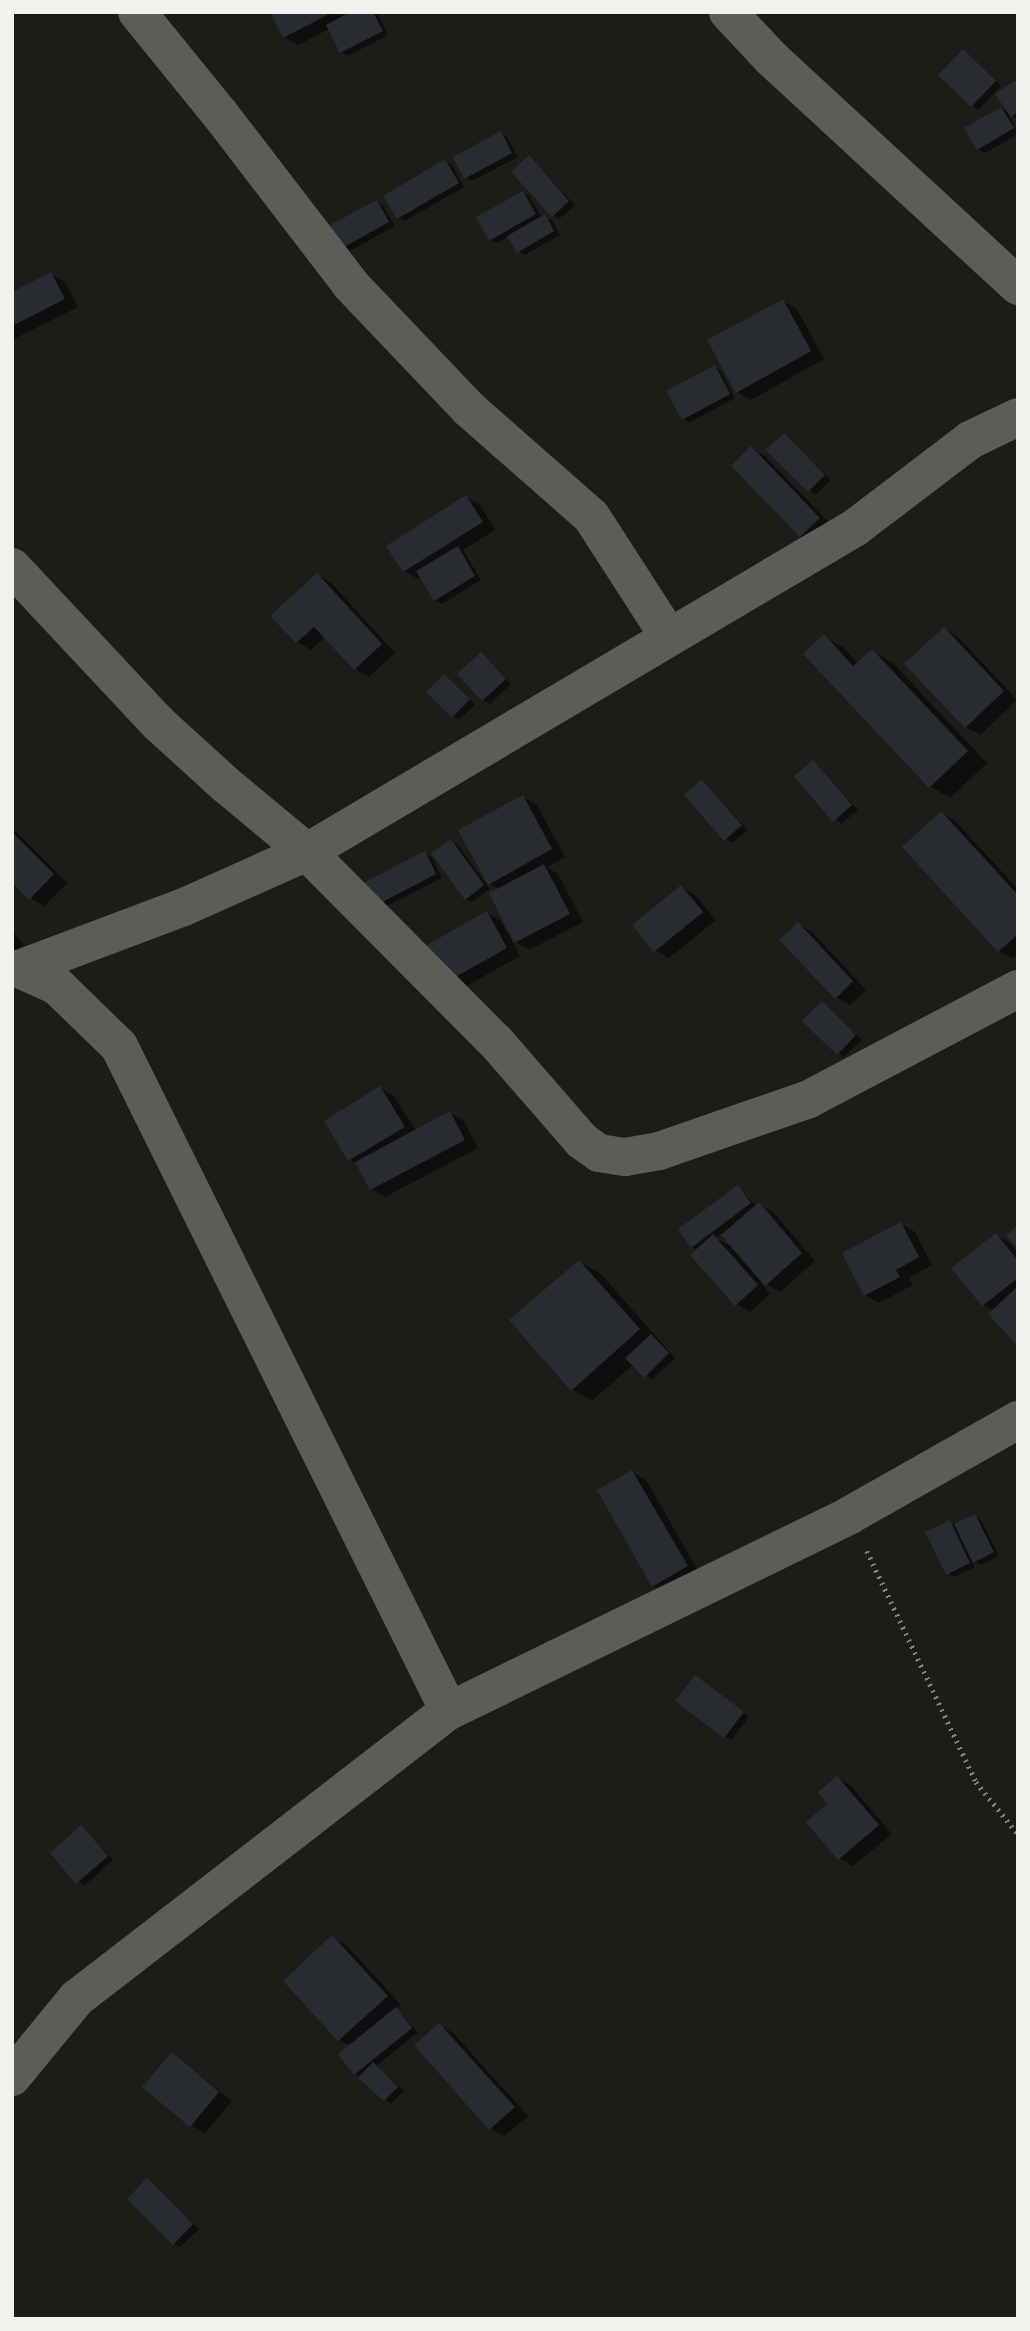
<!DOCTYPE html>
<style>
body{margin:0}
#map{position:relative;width:1030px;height:2331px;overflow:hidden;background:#1c1d17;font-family:"Varela Round",sans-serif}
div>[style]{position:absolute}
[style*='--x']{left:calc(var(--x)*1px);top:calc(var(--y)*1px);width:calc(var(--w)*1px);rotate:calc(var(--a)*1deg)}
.shadow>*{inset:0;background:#0007}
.building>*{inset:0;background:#282c31}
.path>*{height:4.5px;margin-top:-2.25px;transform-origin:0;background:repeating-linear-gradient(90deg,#80817c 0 2px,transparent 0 7px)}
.minor>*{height:38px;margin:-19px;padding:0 19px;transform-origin:19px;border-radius:19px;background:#5b5d56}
span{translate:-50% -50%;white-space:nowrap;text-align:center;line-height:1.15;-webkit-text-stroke:5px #060705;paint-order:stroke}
.frame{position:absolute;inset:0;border:14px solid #f1f2ee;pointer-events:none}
</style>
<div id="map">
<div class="shadow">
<div style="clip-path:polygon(272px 12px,377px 12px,388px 35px,348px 56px,341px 52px,329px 29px,298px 45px,284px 37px)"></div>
<div style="clip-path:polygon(964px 51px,1001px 86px,978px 110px,972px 106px)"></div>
<div style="clip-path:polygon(1018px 81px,1018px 119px,1008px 113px,1018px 134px,985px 153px,978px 149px,1001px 109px,1012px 115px)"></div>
<div style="clip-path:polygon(501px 133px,507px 137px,518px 157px,472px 181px,466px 178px)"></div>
<div style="clip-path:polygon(529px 157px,575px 205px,559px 219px,553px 215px)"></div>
<div style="clip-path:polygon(445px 161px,452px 165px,464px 187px,405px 221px,398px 218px)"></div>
<div style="clip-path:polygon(523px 193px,529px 196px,542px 218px,552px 220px,560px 235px,525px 255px,518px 251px,510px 236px,497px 243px,491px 240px)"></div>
<div style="clip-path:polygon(377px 202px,383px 206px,395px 226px,350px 251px,343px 247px)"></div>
<div style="clip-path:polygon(51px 274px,65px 282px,78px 307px,12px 340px,12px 294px)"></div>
<div style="clip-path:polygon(783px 301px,797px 309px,824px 359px,751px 400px,737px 392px)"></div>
<div style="clip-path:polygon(715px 367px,721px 371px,735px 398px,689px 423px,683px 419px)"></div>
<div style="clip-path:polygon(784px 435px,831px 480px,816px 495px,769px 450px)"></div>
<div style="clip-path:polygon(751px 448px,765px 456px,832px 526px,815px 544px,801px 536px)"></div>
<div style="clip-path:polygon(466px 497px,480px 505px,495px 530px,463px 550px,481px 580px,442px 604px,435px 600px,422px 577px,418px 579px,404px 571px)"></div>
<div style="clip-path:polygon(317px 575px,331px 583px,395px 653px,369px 677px,355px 669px,326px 636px,311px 650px,297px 642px)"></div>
<div style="clip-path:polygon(944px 629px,958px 637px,1017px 700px,980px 735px,966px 727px)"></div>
<div style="clip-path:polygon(824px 637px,844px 648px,859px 664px,873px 651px,893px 663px,987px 763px,950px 798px,930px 786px)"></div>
<div style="clip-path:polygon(482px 654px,511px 684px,490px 704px,483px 700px)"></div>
<div style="clip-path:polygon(444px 676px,475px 704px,459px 720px,453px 716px)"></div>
<div style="clip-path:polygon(813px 762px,858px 810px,841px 824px,796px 776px)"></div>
<div style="clip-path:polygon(701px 781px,748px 830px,732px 843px,725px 839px)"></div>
<div style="clip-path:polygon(523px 797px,537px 805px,565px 857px,547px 867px,558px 874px,583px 922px,529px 950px,511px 939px,520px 956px,456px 992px,442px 984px,487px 913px,501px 921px,508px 935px,511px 934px,499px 889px,489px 884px)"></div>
<div style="clip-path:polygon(942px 813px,955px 821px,1018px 889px,1018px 955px,1013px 959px,999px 951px,905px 847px)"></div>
<div style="clip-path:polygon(12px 828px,67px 883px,44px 906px,30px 898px,12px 881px)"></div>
<div style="clip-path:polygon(451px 841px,458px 845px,490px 889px,472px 902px,466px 899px)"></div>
<div style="clip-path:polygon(425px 853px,432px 857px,442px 878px,381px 909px,374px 905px)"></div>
<div style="clip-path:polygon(681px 887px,695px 895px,716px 920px,669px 958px,655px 950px)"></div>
<div style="clip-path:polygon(798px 924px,812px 932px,866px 990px,850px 1005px,836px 997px)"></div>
<div style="clip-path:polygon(12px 930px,24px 945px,12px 954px)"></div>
<div style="clip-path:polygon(822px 1003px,862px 1040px,844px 1057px,838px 1053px)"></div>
<div style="clip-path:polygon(381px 1088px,394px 1096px,416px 1131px,450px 1113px,464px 1121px,478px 1148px,385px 1197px,371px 1189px,359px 1165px,350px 1160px)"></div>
<div style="clip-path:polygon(evenodd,738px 1187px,756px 1206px,759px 1204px,773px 1212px,815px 1261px,780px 1292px,760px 1281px,770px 1294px,750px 1312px,736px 1304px,698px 1250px,692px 1247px,738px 1187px,722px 1233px,735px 1248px,735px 1249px,716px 1238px,722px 1233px)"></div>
<div style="clip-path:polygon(901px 1224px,915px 1232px,932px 1265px,909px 1278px,913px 1285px,879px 1303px,865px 1295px)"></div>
<div style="clip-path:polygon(996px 1235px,1010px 1243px,1018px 1253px,1018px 1343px,994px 1311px,983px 1305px)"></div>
<div style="clip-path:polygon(580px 1262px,600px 1273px,675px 1358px,652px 1380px,634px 1364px,592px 1401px,572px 1389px)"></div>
<div style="clip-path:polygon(632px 1472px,646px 1480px,700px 1574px,667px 1594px,653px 1586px)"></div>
<div style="clip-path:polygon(975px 1516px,981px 1520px,999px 1556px,981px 1565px,972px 1560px,975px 1567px,954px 1577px,948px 1573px,950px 1522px,956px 1525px)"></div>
<div style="clip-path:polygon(702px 1681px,749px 1717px,731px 1740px,725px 1736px)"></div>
<div style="clip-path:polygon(837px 1778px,851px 1786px,892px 1834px,853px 1866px,839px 1858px,829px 1804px)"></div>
<div style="clip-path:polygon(81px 1827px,113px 1860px,84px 1886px,78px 1882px)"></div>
<div style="clip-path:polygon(333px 1937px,346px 1945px,401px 2005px,396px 2009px,418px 2032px,376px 2066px,404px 2091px,391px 2104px,356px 2074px,350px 2046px,340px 2040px,286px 1981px)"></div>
<div style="clip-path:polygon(439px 2025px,453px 2033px,528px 2116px,504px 2136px,490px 2128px)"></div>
<div style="clip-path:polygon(172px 2054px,232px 2101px,205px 2133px,191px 2125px)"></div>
<div style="clip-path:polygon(148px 2181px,199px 2229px,180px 2247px,174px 2244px)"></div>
</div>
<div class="building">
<div style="clip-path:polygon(270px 12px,333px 12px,283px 38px)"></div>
<div style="clip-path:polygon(350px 12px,373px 12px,383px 31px,340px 53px,326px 25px)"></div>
<div style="clip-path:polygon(963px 49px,996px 81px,971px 107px,938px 75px)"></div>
<div style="clip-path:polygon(1018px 79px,1018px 112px,1011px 117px,995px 94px)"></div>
<div style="clip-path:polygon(1001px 107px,1014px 128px,977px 150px,964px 128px)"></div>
<div style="clip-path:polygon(501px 131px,512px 153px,464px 179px,453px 157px)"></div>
<div style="clip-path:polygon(529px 155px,569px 201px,552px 217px,511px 172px)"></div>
<div style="clip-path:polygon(445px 159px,459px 183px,397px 219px,383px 196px)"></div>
<div style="clip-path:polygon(523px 191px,536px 214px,489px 241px,476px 217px)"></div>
<div style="clip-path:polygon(377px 200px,389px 222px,342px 248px,330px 225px)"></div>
<div style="clip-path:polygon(545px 214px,554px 231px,517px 253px,507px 236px)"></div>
<div style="clip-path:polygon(51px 272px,65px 299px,12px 326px,12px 292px)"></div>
<div style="clip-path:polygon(783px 299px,811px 351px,736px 393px,707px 340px)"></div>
<div style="clip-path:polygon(715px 365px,730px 394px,682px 420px,666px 391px)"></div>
<div style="clip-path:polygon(784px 433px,825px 475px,808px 492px,766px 450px)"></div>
<div style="clip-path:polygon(751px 446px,820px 518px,800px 537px,731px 466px)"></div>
<div style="clip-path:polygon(466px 495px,483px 522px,403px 572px,386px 546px)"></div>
<div style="clip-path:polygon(458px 546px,475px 576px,434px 601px,416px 571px)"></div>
<div style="clip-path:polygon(317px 573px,382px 644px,354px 670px,314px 627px,296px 643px,270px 616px)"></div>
<div style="clip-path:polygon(944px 627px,1004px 691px,965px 728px,904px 664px)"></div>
<div style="clip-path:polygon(824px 634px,853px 666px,872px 649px,968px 751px,929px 788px,803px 654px)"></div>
<div style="clip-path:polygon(481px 652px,506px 679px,482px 701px,457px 674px)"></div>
<div style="clip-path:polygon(444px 674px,470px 699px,452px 718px,426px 692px)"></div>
<div style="clip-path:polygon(813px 760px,852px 805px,833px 822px,794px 776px)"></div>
<div style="clip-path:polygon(701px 779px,742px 825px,724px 841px,684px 795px)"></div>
<div style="clip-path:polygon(523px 795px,552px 849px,488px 885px,458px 830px)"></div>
<div style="clip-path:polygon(941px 811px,1018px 895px,1018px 934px,998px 952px,902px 847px)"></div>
<div style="clip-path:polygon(12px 832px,54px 874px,29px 900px,12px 883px)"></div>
<div style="clip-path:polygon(451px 839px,484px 885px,465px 900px,431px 853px)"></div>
<div style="clip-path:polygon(425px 851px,436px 874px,373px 907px,361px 884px)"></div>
<div style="clip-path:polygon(544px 864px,570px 914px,514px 943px,489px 893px)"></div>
<div style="clip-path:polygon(681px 885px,703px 912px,654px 952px,632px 925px)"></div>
<div style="clip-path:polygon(487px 911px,507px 948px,441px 985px,420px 949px)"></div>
<div style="clip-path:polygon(798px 922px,853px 981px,835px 999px,779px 940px)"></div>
<div style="clip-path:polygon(822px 1001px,856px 1035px,837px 1055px,802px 1021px)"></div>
<div style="clip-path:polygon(380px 1086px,405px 1127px,348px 1161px,324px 1121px)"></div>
<div style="clip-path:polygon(450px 1111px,465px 1140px,370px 1190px,355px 1162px)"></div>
<div style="clip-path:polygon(738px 1185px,751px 1203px,691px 1248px,678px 1229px)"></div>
<div style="clip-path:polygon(759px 1202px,802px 1253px,765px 1286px,721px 1235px)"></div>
<div style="clip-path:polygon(901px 1222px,919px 1257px,896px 1270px,900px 1277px,864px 1296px,842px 1253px)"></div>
<div style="clip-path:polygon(1018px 1225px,1018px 1249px,1006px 1235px)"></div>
<div style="clip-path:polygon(996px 1233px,1018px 1261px,1018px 1278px,982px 1306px,951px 1268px)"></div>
<div style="clip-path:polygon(713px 1234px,758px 1285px,735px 1306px,690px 1255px)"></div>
<div style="clip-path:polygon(579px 1260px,640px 1329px,571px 1391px,509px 1320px)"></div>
<div style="clip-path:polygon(1018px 1286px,1018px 1346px,988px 1314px)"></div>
<div style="clip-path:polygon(651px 1334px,669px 1353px,644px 1378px,625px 1358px)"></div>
<div style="clip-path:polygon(632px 1470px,688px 1566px,652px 1587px,597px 1490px)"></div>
<div style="clip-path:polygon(975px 1514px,994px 1552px,973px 1563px,954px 1524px)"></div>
<div style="clip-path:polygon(950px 1520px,970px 1563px,946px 1575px,925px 1532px)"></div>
<div style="clip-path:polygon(695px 1675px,744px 1712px,724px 1738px,675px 1701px)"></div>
<div style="clip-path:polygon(837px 1776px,879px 1825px,838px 1860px,806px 1822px,827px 1804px,818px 1792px)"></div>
<div style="clip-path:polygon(81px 1825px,108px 1856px,76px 1884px,50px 1853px)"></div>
<div style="clip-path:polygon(332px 1935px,388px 1996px,338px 2041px,283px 1981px)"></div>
<div style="clip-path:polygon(396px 2007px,412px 2028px,354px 2075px,338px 2054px)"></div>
<div style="clip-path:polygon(439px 2023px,515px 2107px,489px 2130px,414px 2045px)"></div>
<div style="clip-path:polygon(172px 2052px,219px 2092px,190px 2127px,142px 2087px)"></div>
<div style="clip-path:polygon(373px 2062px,398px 2087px,384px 2101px,358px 2078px)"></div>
<div style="clip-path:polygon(147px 2178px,193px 2224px,173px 2245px,127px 2199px)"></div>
</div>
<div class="path">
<div style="--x:867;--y:1551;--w:255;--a:64.7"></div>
<div style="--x:976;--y:1782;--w:67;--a:51.1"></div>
</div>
<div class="minor">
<div style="--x:137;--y:12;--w:132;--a:50.9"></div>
<div style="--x:220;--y:114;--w:215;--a:52.5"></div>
<div style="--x:351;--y:285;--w:171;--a:46.4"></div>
<div style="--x:469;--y:409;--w:162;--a:41.3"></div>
<div style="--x:591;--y:516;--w:144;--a:57.2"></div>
<div style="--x:728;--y:12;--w:63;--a:46.9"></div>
<div style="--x:771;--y:58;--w:336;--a:42.7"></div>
<div style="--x:12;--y:567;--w:214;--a:46.9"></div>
<div style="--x:158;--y:723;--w:91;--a:42.3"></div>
<div style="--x:225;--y:784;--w:107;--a:39.7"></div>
<div style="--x:307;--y:852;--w:268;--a:45.2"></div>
<div style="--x:496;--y:1042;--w:131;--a:49"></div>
<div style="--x:582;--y:1141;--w:21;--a:35"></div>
<div style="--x:599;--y:1153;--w:26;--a:9"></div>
<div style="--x:625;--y:1157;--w:35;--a:-10"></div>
<div style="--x:659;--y:1151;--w:159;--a:-19.1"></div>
<div style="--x:809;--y:1099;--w:236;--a:-27.8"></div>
<div style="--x:12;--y:969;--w:7;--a:0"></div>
<div style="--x:19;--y:969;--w:42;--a:24.1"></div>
<div style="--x:57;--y:986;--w:86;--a:44.1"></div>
<div style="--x:119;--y:1046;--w:742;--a:63.61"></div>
<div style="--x:19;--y:969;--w:176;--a:-20.6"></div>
<div style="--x:184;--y:907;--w:135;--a:-24.1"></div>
<div style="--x:307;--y:852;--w:638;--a:-30.62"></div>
<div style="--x:856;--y:527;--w:143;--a:-37.3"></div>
<div style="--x:970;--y:440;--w:53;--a:-25.6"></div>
<div style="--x:12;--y:2077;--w:102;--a:-50.6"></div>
<div style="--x:77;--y:1998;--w:470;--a:-37.7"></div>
<div style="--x:449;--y:1711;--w:446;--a:-26"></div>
<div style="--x:850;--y:1515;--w:193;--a:-29.5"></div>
</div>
<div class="frame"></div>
</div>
